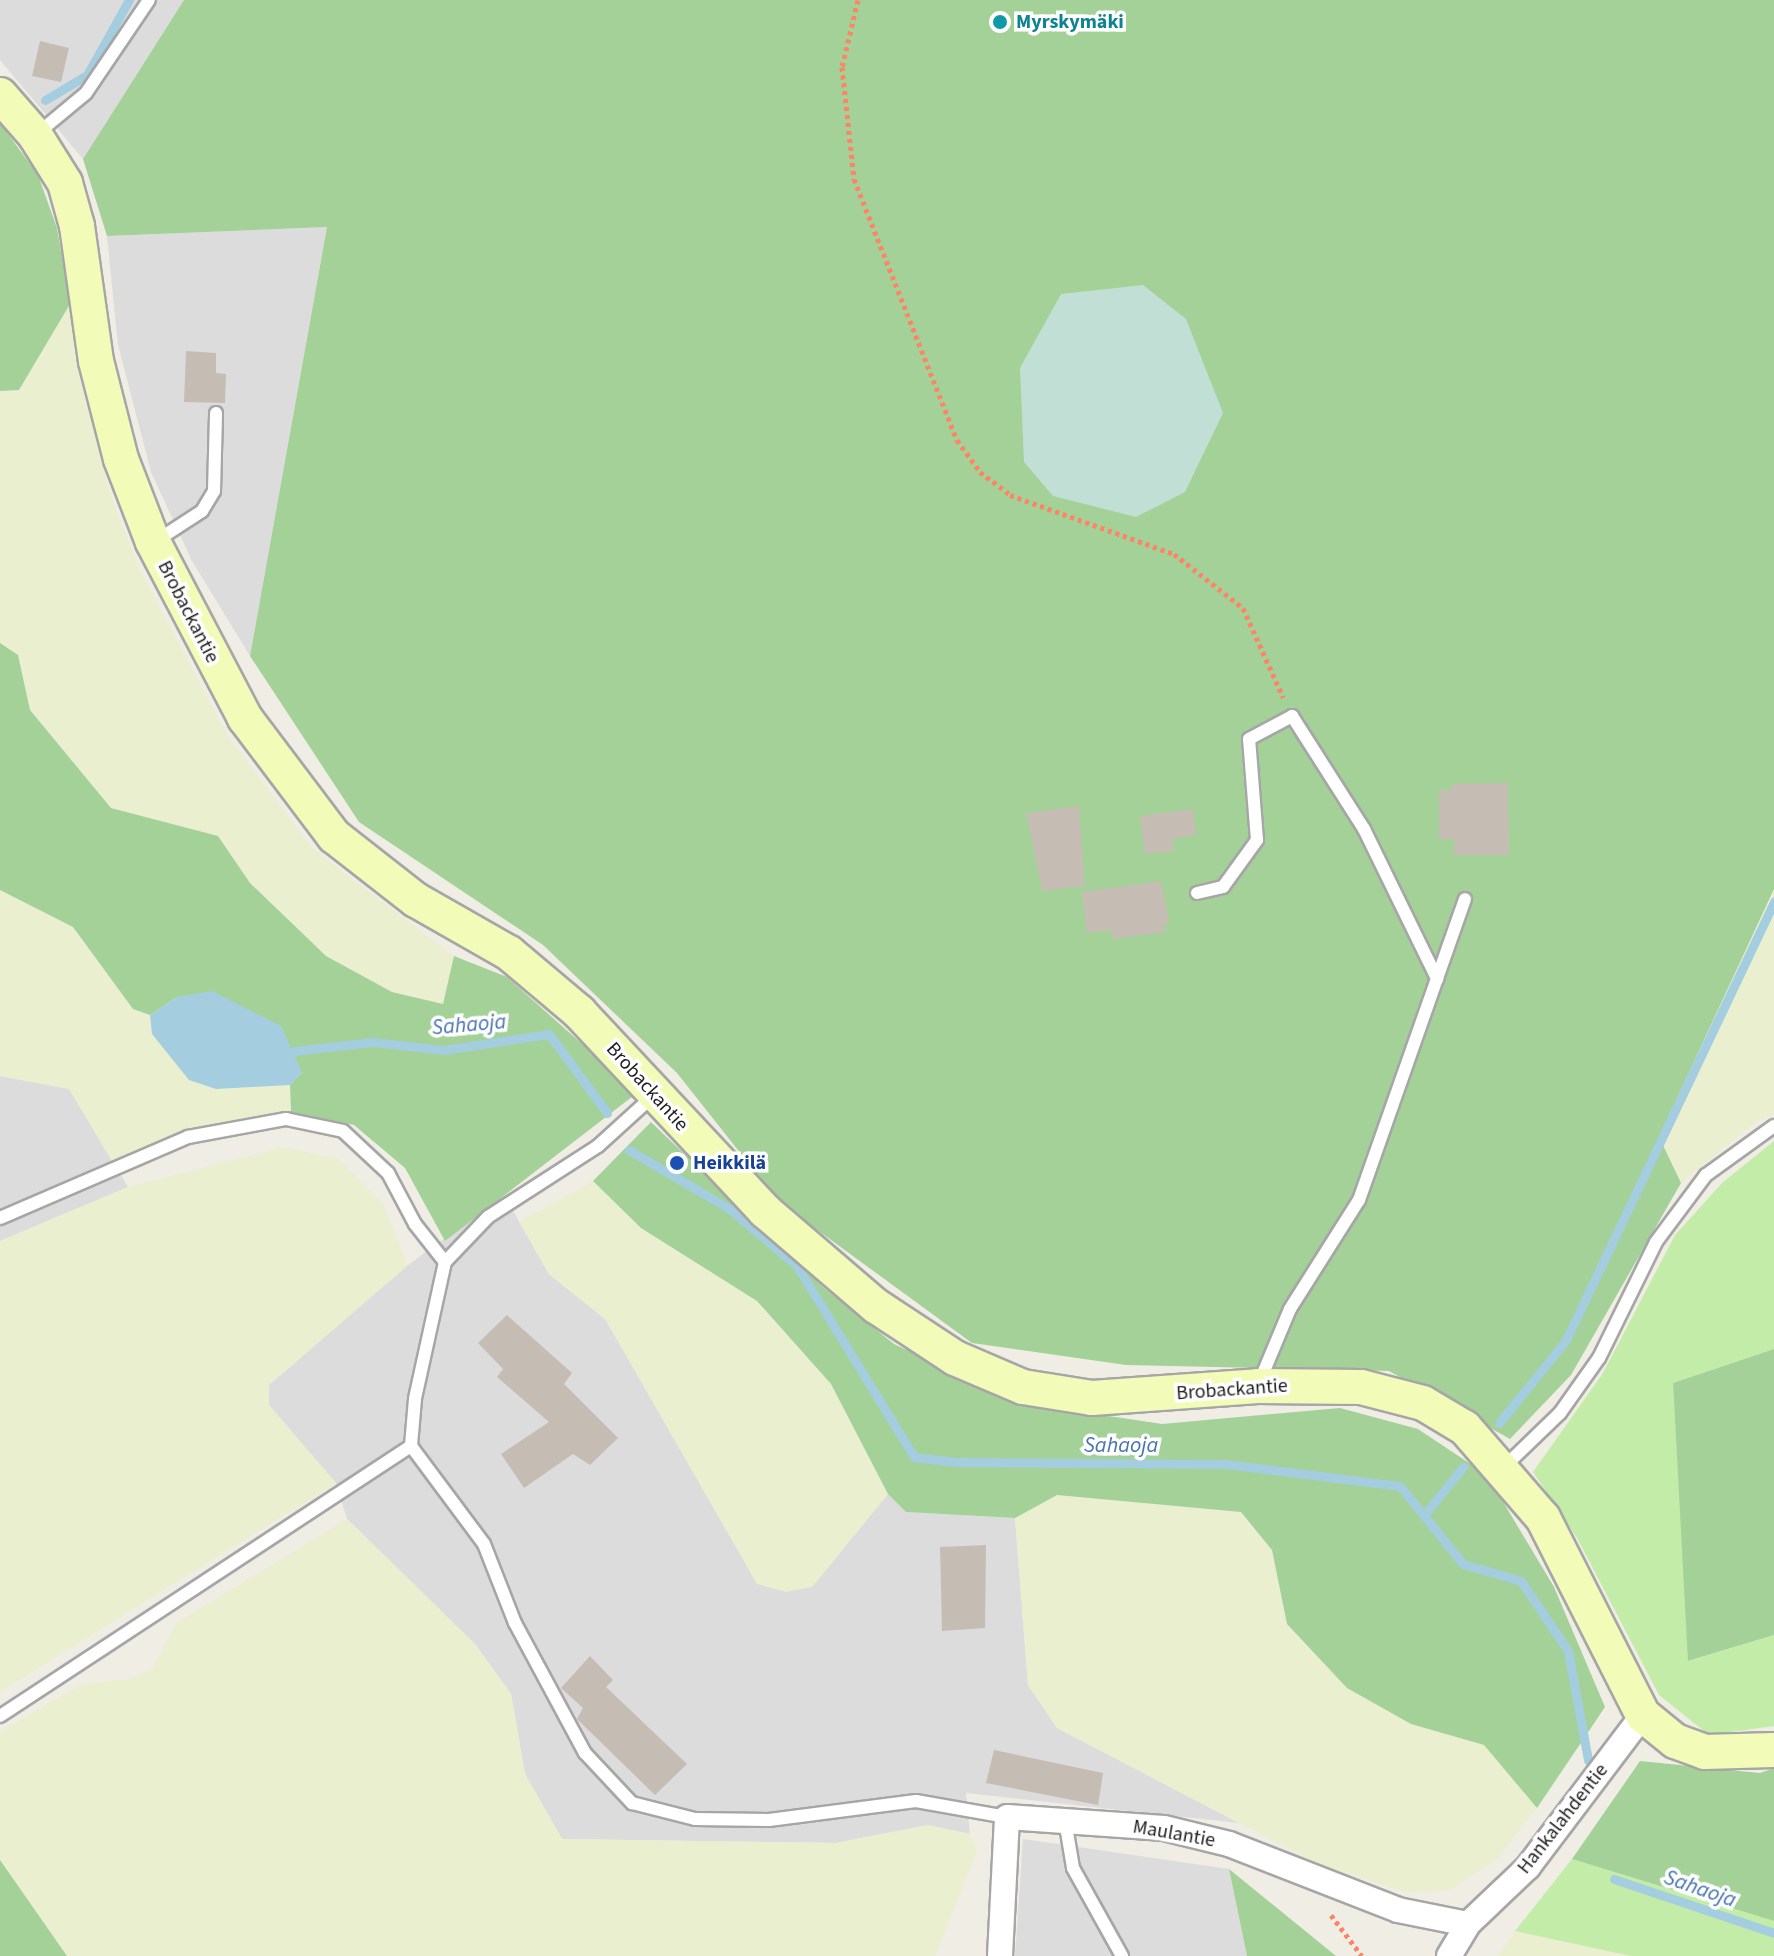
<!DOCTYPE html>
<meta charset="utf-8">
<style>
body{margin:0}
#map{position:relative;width:1774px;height:1956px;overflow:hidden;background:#f0ede5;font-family:"Source Sans 3",sans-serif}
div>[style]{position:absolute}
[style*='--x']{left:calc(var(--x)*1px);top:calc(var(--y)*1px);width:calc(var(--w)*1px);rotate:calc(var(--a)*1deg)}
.residential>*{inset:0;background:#dddcdc}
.farmland>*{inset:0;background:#eaefd0}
.grass>*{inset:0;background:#c4eca9}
.forest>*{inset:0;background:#a4d198}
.wetland>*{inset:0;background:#c1dfd4}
.water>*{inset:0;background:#a4cddf}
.stream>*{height:9px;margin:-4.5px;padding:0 4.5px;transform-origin:4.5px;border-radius:4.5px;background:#a4cddf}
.building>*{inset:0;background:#c5bdb4}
.path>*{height:5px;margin-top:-2.5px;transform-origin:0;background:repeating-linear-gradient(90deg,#fe8468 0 4px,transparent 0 8px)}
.roads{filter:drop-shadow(2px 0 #a6a6a6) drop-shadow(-2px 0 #a6a6a6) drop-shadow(0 2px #a6a6a6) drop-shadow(0 -2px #a6a6a6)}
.lane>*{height:12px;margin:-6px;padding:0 6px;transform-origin:6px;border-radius:6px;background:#fff}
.street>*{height:24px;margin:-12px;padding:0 12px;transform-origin:12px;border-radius:12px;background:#fff}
.secondary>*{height:34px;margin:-17px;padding:0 17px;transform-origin:17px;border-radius:17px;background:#f2fcb8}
.dots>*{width:22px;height:22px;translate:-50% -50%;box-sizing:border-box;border:4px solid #fff;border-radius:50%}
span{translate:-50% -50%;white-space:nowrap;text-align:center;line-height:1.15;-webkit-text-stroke:7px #fff;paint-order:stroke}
.culture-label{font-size:20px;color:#0d838f;font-weight:700}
.left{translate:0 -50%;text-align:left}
.street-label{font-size:20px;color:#1f1f1f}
.transit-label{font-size:20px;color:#164399;font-weight:700}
.water-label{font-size:22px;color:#4874b3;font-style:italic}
</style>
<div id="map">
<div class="residential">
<div style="clip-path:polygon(0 0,184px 0,83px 159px,0 60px)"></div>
<div style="clip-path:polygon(327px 227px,250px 656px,192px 561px,151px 472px,118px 345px,107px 236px)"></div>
<div style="clip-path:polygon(0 1076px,70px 1089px,128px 1187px,0 1241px)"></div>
<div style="clip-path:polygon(504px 1195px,549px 1274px,605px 1319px,661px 1412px,812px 1587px,888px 1494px,906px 1512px,1015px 1518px,1028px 1685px,1057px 1728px,1239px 1823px,966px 1793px,970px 1834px,928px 1825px,836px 1843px,562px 1839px,525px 1774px,511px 1694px,475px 1644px,347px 1519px,336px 1483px,269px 1405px,269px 1385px,408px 1265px)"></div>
<div style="clip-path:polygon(1023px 1839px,1229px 1869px,1247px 1956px,1015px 1956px)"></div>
</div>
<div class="farmland">
<div style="clip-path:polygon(70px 304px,81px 383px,110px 493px,140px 570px,227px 734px,312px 848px,454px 956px,443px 1004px,392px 992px,326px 956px,250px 883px,218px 836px,111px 808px,30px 710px,18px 655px,0 643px,0 391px,19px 390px)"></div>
<div style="clip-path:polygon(1774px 889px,1774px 1114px,1756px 1122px,1681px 1183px,1659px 1138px)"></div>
<div style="clip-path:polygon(0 890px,73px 927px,133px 1009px,150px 1015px,152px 1034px,216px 1089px,290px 1085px,291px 1112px,184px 1133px,113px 1163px,69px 1089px,0 1076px)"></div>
<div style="clip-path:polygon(284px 1147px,339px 1159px,383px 1204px,408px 1265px,269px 1385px,269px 1405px,336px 1483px,0 1692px,0 1241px,128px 1187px)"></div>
<div style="clip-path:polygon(593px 1181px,641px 1228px,757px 1301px,831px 1384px,888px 1494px,812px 1587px,786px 1592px,757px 1584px,605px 1319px,549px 1274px,519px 1222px)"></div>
<div style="clip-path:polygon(1057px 1495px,1242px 1512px,1272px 1550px,1287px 1624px,1411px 1724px,1484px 1745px,1537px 1808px,1497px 1859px,1450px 1890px,1407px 1893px,1318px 1864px,1057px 1728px,1028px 1685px,1015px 1518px)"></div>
<div style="clip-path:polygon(347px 1519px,475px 1644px,511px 1694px,525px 1774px,562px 1839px,836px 1843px,928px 1825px,970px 1834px,977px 1851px,935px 1956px,67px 1956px,0 1860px,0 1732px,82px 1684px,129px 1679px,153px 1668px,176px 1623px)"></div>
<div style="clip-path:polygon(1515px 1931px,1631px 1956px,1498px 1956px)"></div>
</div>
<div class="grass">
<div style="clip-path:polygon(1774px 1141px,1774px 1349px,1673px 1383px,1689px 1661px,1774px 1635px,1774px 1726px,1709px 1735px,1659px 1695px,1577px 1538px,1533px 1472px,1603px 1373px,1675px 1235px,1722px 1183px)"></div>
<div style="clip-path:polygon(1572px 1859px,1774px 1921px,1774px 1956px,1631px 1956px,1515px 1931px)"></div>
</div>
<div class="forest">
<div style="clip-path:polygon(184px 0,1774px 0,1774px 889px,1659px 1137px,1681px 1183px,1571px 1375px,1510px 1439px,1389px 1371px,1126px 1365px,972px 1343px,779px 1202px,677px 1073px,543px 945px,359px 822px,250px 656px,327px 227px,107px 236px,83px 159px)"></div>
<div style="clip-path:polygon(0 123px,38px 175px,57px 228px,70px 304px,19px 390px,0 391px)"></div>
<div style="clip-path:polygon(0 643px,18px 655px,30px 710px,111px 808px,218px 836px,250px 883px,326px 956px,392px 992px,443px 1004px,454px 956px,507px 977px,637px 1093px,445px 1241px,405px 1168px,354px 1125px,291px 1112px,290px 1085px,302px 1072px,177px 997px,150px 1015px,133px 1009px,73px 927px,0 890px)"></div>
<div style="clip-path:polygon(651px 1122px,824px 1288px,894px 1344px,1016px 1402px,1162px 1424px,1340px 1408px,1418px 1429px,1487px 1475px,1554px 1587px,1605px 1707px,1537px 1808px,1484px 1745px,1411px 1724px,1347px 1688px,1287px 1624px,1272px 1550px,1241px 1512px,1057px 1495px,1015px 1518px,906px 1512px,888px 1494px,831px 1384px,757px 1301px,641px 1228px,593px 1181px)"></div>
<div style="clip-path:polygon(1774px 1349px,1774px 1635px,1688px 1661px,1673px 1383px)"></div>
<div style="clip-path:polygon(1640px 1761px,1760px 1773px,1774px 1768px,1774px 1921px,1572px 1859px)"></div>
<div style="clip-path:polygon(0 1860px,67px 1956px,0 1956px)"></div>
<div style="clip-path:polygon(1229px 1869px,1336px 1956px,1247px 1956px)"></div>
</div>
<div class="wetland">
<div style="clip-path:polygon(1143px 285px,1186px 319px,1223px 413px,1185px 492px,1136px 517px,1053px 496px,1024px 462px,1020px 368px,1061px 294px)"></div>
</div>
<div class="water">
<div style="clip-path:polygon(212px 991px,281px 1026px,302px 1072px,290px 1085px,216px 1089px,189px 1080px,152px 1034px,150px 1015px,177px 997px)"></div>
</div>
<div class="stream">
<div style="--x:45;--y:100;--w:49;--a:-30.8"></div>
<div style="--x:87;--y:75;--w:86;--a:-60.8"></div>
<div style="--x:294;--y:1051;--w:79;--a:-6.6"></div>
<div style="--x:372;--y:1042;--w:72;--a:6.3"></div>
<div style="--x:444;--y:1050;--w:106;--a:-8.7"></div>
<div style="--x:549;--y:1034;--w:98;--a:53.7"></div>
<div style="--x:629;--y:1150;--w:117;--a:30.3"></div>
<div style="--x:730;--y:1209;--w:88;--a:40.4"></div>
<div style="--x:797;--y:1266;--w:224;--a:58.5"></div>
<div style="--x:914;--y:1457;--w:42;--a:6.8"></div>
<div style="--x:956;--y:1462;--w:270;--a:0.4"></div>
<div style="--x:1226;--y:1464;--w:175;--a:7.2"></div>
<div style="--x:1400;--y:1486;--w:100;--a:51.1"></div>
<div style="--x:1463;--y:1564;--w:60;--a:16.3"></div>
<div style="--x:1521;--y:1581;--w:84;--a:56.1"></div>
<div style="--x:1568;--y:1651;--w:111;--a:79.6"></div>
<div style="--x:1499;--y:1423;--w:107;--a:-51.1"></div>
<div style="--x:1566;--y:1340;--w:486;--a:-64.6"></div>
<div style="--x:1424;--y:1515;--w:62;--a:-50.9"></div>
<div style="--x:1614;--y:1879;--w:169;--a:18.6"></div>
</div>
<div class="building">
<div style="clip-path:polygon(40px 41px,69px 48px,61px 82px,32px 76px)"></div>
<div style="clip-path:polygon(186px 351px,216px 353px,216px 373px,226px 374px,225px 403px,184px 402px)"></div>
<div style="clip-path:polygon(1508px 783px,1509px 855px,1454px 855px,1454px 839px,1439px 839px,1439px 790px,1452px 790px,1452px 784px)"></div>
<div style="clip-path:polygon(1079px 806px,1085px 886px,1042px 891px,1026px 813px)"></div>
<div style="clip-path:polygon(1193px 809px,1196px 835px,1172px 839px,1174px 851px,1145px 854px,1140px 816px)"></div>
<div style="clip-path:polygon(1161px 881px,1169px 922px,1164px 924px,1165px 932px,1113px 939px,1111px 930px,1087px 933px,1082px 892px)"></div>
<div style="clip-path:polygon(507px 1315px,572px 1373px,564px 1384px,618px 1438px,590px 1465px,573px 1454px,524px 1488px,501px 1454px,549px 1422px,497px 1377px,503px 1369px,478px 1343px)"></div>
<div style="clip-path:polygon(986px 1545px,985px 1628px,942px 1631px,940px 1547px)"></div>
<div style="clip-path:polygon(590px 1656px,613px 1680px,606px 1687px,687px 1764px,655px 1795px,577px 1719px,583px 1708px,561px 1688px)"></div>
<div style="clip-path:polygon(994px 1750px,1103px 1773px,1098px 1805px,986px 1783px)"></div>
</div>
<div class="path">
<div style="--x:858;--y:0;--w:69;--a:103.4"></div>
<div style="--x:842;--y:67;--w:113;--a:83.9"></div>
<div style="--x:854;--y:179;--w:281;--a:68.5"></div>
<div style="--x:957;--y:440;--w:39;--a:54"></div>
<div style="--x:980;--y:472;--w:38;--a:37"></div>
<div style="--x:1010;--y:495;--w:174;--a:19.8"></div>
<div style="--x:1174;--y:554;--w:88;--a:38"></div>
<div style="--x:1243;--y:608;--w:98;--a:65.8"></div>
<div style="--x:1331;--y:1915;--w:51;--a:52.9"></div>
</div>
<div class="roads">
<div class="lane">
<div style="--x:38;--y:133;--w:62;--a:-39.8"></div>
<div style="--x:86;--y:93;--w:112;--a:-55.9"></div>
<div style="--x:156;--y:541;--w:55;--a:-33.1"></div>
<div style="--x:202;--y:511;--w:23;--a:-59"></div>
<div style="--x:214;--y:491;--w:78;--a:-88.5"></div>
<div style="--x:1197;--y:893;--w:27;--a:-13"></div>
<div style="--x:1223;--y:887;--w:58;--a:-54.1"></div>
<div style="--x:1257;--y:840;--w:101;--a:-94.5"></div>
<div style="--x:1249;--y:739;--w:49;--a:-28.1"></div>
<div style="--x:1292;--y:716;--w:134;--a:57.5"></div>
<div style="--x:1364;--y:829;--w:167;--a:64"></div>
<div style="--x:653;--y:1096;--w:74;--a:137.7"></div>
<div style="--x:598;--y:1146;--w:131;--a:147.2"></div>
<div style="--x:488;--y:1217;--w:62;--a:133.7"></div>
<div style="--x:445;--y:1262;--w:140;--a:102.4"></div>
<div style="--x:415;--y:1399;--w:47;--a:94.9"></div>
<div style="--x:411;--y:1446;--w:122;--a:53.3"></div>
<div style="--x:484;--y:1544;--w:85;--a:68.6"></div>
<div style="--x:515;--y:1623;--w:148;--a:61.7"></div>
<div style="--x:585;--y:1753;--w:69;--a:46.8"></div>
<div style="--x:632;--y:1803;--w:65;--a:14.3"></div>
<div style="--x:695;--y:1819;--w:74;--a:0.8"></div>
<div style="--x:769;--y:1820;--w:148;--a:-7.4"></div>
<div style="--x:916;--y:1801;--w:92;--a:10"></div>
<div style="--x:0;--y:1218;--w:205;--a:-23.3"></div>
<div style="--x:188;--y:1137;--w:100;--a:-10.4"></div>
<div style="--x:286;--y:1119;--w:58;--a:11.9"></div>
<div style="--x:343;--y:1131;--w:62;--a:43"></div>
<div style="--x:388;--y:1173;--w:58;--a:62.1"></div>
<div style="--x:415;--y:1224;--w:48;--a:51.7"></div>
<div style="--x:1259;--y:1383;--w:80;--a:-67.3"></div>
<div style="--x:1290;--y:1309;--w:129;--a:-57.7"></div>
<div style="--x:1359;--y:1200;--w:319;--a:-70.6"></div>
<div style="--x:1504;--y:1467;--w:78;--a:-44"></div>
<div style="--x:1560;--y:1413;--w:67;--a:-54.7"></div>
<div style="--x:1599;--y:1358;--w:129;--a:-63.8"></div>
<div style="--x:1656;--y:1242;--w:84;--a:-53.3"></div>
<div style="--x:1706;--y:1175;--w:84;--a:-35.8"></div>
<div style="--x:0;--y:1716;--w:492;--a:-33.3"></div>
<div style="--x:1065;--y:1820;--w:49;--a:80.5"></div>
<div style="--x:1073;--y:1868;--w:101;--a:60.9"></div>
</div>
<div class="street">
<div style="--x:1000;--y:1956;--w:139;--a:-87.1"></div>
<div style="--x:1007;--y:1817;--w:157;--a:4"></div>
<div style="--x:1164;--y:1828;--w:67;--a:13.8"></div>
<div style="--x:1229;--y:1844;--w:181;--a:21.3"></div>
<div style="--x:1398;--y:1910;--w:71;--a:11.3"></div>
<div style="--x:1449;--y:1956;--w:37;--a:-59"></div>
<div style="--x:1468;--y:1924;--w:83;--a:-43.5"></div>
<div style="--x:1528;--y:1867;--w:191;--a:-52.9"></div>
</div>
<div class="secondary">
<div style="--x:0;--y:95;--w:53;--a:48.8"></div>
<div style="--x:35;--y:135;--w:57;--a:58"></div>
<div style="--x:65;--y:183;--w:45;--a:74.4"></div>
<div style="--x:77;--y:226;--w:136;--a:82"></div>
<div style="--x:96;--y:361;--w:101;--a:75.7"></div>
<div style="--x:121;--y:459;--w:89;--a:68.9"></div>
<div style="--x:153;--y:542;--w:199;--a:62.4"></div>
<div style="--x:245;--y:718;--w:148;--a:53"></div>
<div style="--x:334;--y:836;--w:104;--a:38"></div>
<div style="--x:416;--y:900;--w:107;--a:29.7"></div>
<div style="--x:509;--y:953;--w:92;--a:40.1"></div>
<div style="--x:579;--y:1012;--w:272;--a:46.9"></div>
<div style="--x:765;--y:1211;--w:146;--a:40.6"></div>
<div style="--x:876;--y:1306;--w:95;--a:33.4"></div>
<div style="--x:955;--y:1358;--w:74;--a:23.1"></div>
<div style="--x:1023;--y:1387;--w:70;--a:9.1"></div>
<div style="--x:1092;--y:1398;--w:166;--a:-4.1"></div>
<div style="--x:1258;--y:1386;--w:103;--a:0.6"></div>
<div style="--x:1361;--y:1387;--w:64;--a:14.5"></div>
<div style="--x:1423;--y:1403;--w:49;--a:30.8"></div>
<div style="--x:1465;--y:1428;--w:119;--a:49.1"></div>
<div style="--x:1543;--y:1518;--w:221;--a:63.1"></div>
<div style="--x:1643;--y:1715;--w:41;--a:39.1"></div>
<div style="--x:1675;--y:1741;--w:32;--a:20"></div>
<div style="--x:1705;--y:1752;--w:69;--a:-1.7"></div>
</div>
</div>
<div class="dots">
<div style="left:1000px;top:22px;background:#0f9aa8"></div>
<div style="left:677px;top:1163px;background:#1a4fb4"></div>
</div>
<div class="culture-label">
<span class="left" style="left:1016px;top:22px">Myrskymäki</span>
</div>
<div class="street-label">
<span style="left:188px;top:612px;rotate:63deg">Brobackantie</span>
<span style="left:647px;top:1087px;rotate:48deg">Brobackantie</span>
<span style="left:1232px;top:1390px;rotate:-4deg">Brobackantie</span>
<span style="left:1563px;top:1819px;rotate:-52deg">Hankalahdentie</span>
<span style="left:1174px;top:1834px;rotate:10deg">Maulantie</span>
</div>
<div class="transit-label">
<span class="left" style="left:693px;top:1163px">Heikkilä</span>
</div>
<div class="water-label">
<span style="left:469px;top:1025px;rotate:-5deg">Sahaoja</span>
<span style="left:1121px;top:1446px">Sahaoja</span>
<span style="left:1700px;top:1889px;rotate:19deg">Sahaoja</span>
</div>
</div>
